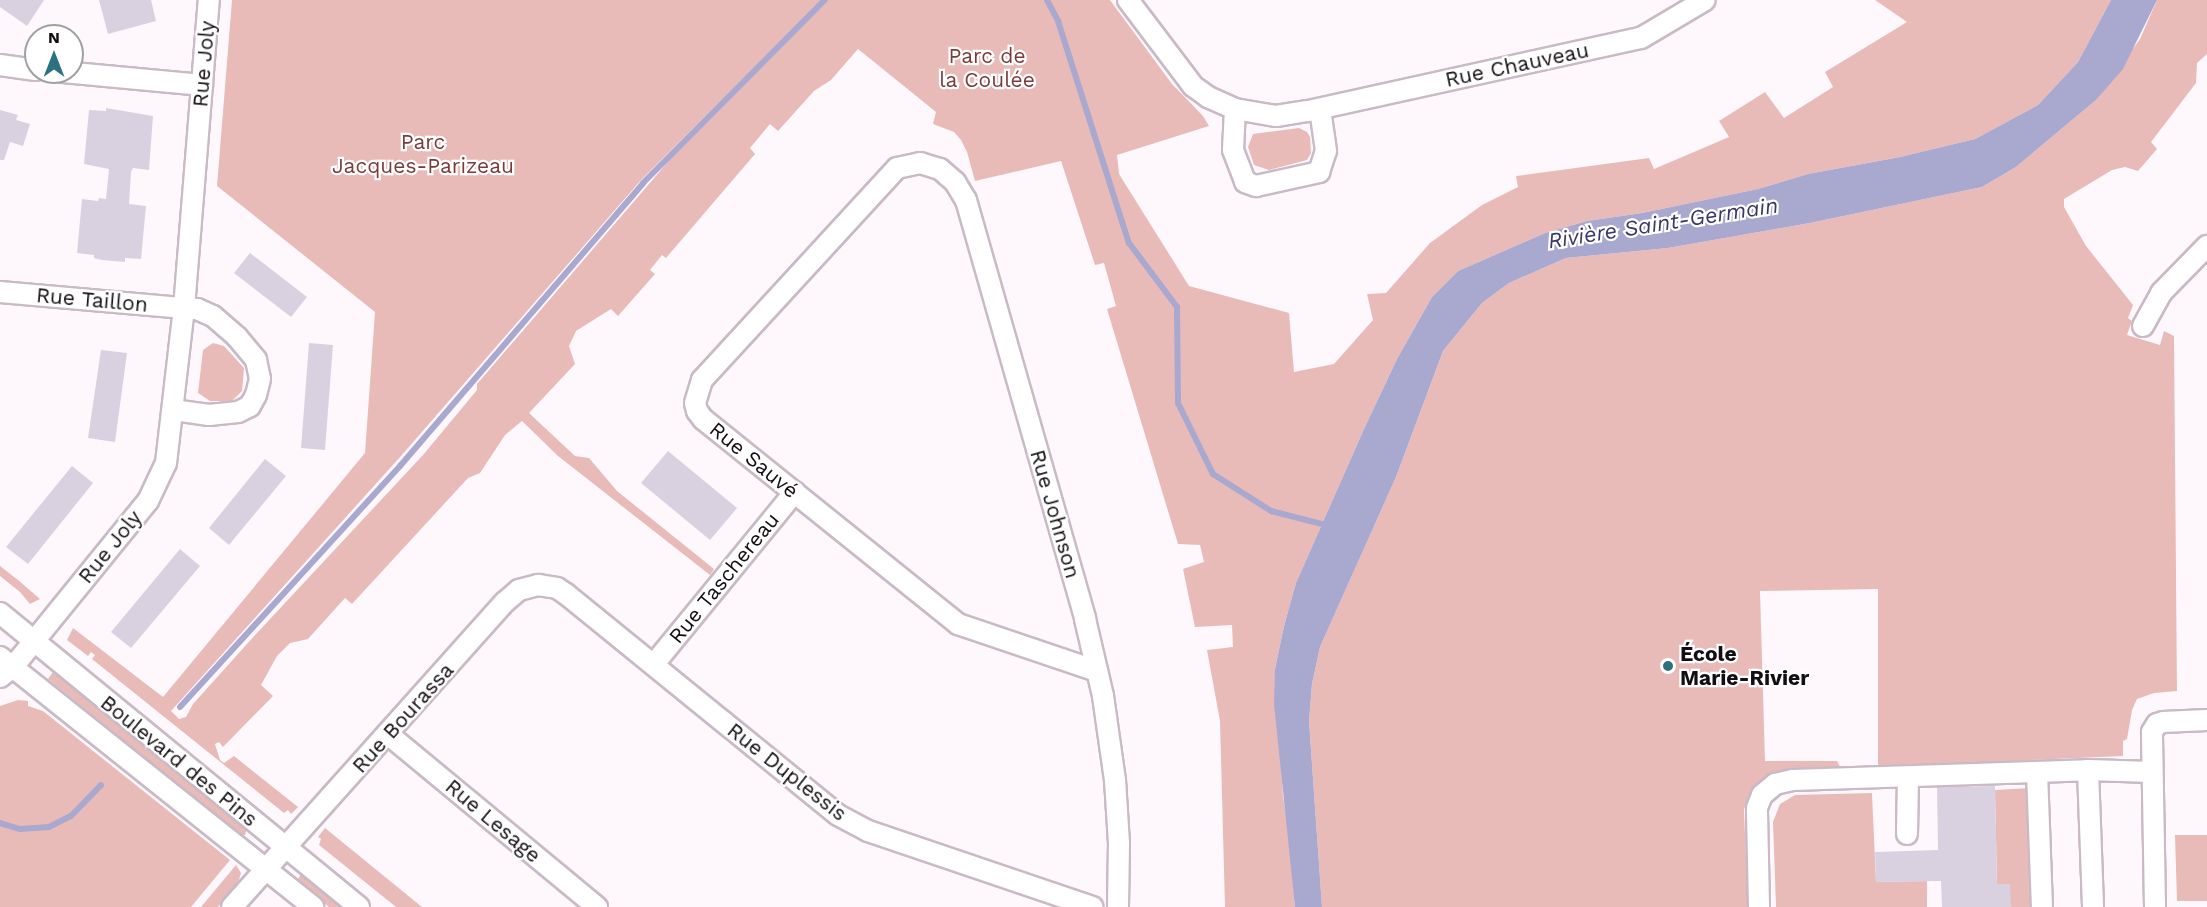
<!DOCTYPE html>
<meta charset="utf-8">
<style>
body{margin:0}
#map{position:relative;width:2207px;height:907px;overflow:hidden;background:#fef8fd;font-family:"Work Sans",sans-serif}
div>[style]{position:absolute}
[style*='--x']{left:calc(var(--x)*1px);top:calc(var(--y)*1px);width:calc(var(--w)*1px);rotate:calc(var(--a)*1deg)}
.green>*{inset:0;background:#e9bbb8}
.water>*{inset:0;background:#a9a8cf}
.stream>*{height:6px;margin:-3px;padding:0 3px;transform-origin:3px;border-radius:3px;background:#a9a8cf}
.building>*{inset:0;background:#d9d1e0}
.roads{filter:drop-shadow(2px 0 #c9bac5) drop-shadow(-2px 0 #c9bac5) drop-shadow(0 2px #c9bac5) drop-shadow(0 -2px #c9bac5)}
.minor>*{height:20px;margin:-10px;padding:0 10px;transform-origin:10px;border-radius:10px;background:#fff}
.dots>*{width:16px;height:16px;translate:-50% -50%;box-sizing:border-box;border:3px solid #fff;border-radius:50%}
span{translate:-50% -50%;white-space:nowrap;text-align:center;line-height:1.15;-webkit-text-stroke:4.5px #fff;paint-order:stroke}
.park-label{font-size:21px;color:#793b3a}
.street-label{font-size:21px;color:#130e12}
.poi-label{font-size:21px;color:#130e12;font-weight:700}
.left{translate:0 -50%;text-align:left}
.water-label{font-size:22px;color:#3a3568;font-style:italic}
.north{position:absolute;left:24px;top:24px;width:60px;height:60px;box-sizing:border-box;background:#fff;border:2px solid #a19fa0;border-radius:50%;rotate:0deg;font-size:16px;font-weight:700;line-height:24px;text-align:center;color:#130e12}
.north::after{content:'';display:block;margin:auto;width:21px;height:27px;background:#2b717f;clip-path:polygon(50% 0,100% 100%,50% 72%,0 100%)}
</style>
<div id="map">
<div class="green">
<div style="clip-path:polygon(232px 0,822px 0,642px 179px,401px 456px,171px 711px,179px 719px,186px 717px,193px 704px,257px 633px,423px 455px,477px 390px,477px 384px,673px 156px,828px 0,1110px 0,1172px 84px,1203px 116px,1209px 126px,1117px 155px,1119px 174px,1189px 286px,1289px 313px,1294px 372px,1334px 364px,1373px 320px,1367px 294px,1386px 293px,1430px 243px,1482px 205px,1518px 187px,1516px 176px,1649px 158px,1654px 169px,1729px 137px,1719px 121px,1765px 92px,1784px 118px,1833px 87px,1825px 72px,1907px 22px,1875px 0,2111px 0,2078px 62px,2038px 105px,1975px 139px,1900px 157px,1808px 174px,1758px 189px,1642px 213px,1587px 221px,1545px 233px,1458px 271px,1432px 297px,1397px 359px,1364px 429px,1296px 583px,1284px 626px,1275px 669px,1283px 796px,1289px 834px,1295px 907px,1225px 907px,1220px 721px,1207px 650px,1233px 647px,1232px 625px,1195px 627px,1183px 569px,1204px 562px,1200px 545px,1178px 544px,1107px 309px,1116px 306px,1104px 263px,1095px 265px,1061px 161px,975px 181px,967px 152px,961px 140px,954px 132px,933px 124px,936px 112px,858px 49px,831px 80px,814px 91px,778px 131px,770px 124px,750px 148px,755px 154px,666px 258px,662px 255px,650px 270px,655px 274px,618px 316px,611px 309px,576px 331px,569px 346px,575px 364px,529px 413px,575px 456px,589px 458px,617px 491px,714px 569px,710px 575px,558px 456px,522px 421px,505px 435px,480px 473px,468px 478px,352px 604px,345px 598px,308px 639px,290px 643px,277px 656px,261px 685px,273px 696px,223px 747px,219px 742px,215px 744px,220px 760px,224px 763px,234px 756px,298px 807px,291px 814px,288px 810px,284px 813px,92px 659px,95px 655px,91px 652px,88px 656px,67px 640px,73px 628px,163px 697px,365px 453px,375px 312px,217px 186px)"></div>
<div style="clip-path:polygon(2157px 0,2207px 0,2207px 54px,2197px 63px,2196px 83px,2151px 142px,2157px 149px,2138px 171px,2125px 167px,2112px 170px,2064px 199px,2064px 207px,2086px 246px,2133px 305px,2128px 318px,2132px 321px,2127px 335px,2160px 345px,2164px 331px,2174px 336px,2177px 691px,2154px 693px,2137px 699px,2132px 710px,2127px 739px,2123px 741px,2123px 756px,1878px 767px,1878px 589px,1760px 591px,1765px 761px,1837px 761px,1840px 767px,1777px 771px,1757px 783px,1744px 809px,1748px 907px,1322px 907px,1309px 721px,1312px 684px,1320px 647px,1396px 477px,1443px 351px,1482px 303px,1509px 283px,1566px 258px,1668px 248px,1810px 223px,1982px 187px,2016px 167px,2096px 100px,2140px 39px)"></div>
<div style="clip-path:polygon(1299px 128px,1307px 132px,1310px 137px,1311px 153px,1307px 160px,1269px 170px,1254px 165px,1248px 147px,1253px 134px)"></div>
<div style="clip-path:polygon(213px 343px,224px 346px,244px 368px,242px 391px,232px 401px,210px 401px,198px 393px,203px 350px)"></div>
<div style="clip-path:polygon(0 566px,18px 580px,40px 599px,30px 604px,20px 592px,0 576px)"></div>
<div style="clip-path:polygon(53px 672px,247px 828px,245px 835px,241px 835px,48px 679px)"></div>
<div style="clip-path:polygon(18px 700px,28px 701px,28px 706px,43px 711px,230px 860px,191px 907px,0 907px,0 706px)"></div>
<div style="clip-path:polygon(2029px 788px,2032px 907px,2011px 907px,1997px 884px,1995px 790px)"></div>
<div style="clip-path:polygon(1872px 793px,1876px 882px,1927px 881px,1927px 907px,1776px 907px,1773px 822px,1780px 804px,1795px 795px)"></div>
<div style="clip-path:polygon(325px 828px,422px 907px,396px 907px,319px 845px,321px 839px,318px 837px)"></div>
<div style="clip-path:polygon(2175px 835px,2207px 835px,2207px 901px,2177px 901px)"></div>
<div style="clip-path:polygon(236px 865px,241px 873px,238px 883px,218px 907px,201px 907px)"></div>
<div style="clip-path:polygon(301px 874px,306px 876px,343px 907px,329px 907px,297px 881px)"></div>
</div>
<div class="water">
<div style="clip-path:polygon(2111px 0,2157px 0,2123px 69px,2096px 100px,2016px 167px,1982px 187px,1810px 223px,1668px 248px,1566px 258px,1509px 283px,1482px 303px,1443px 351px,1396px 477px,1320px 647px,1312px 684px,1309px 721px,1322px 907px,1295px 907px,1274px 704px,1275px 669px,1284px 626px,1296px 583px,1364px 429px,1397px 359px,1432px 297px,1458px 271px,1545px 233px,1587px 221px,1642px 213px,1758px 189px,1808px 174px,1900px 157px,1975px 139px,2038px 105px,2078px 62px)"></div>
</div>
<div class="stream">
<div style="--x:1047;--y:0;--w:24;--a:62"></div>
<div style="--x:1058;--y:21;--w:233;--a:72.3"></div>
<div style="--x:1129;--y:243;--w:80;--a:53.1"></div>
<div style="--x:1177;--y:307;--w:96;--a:89.4"></div>
<div style="--x:1178;--y:403;--w:79;--a:63.8"></div>
<div style="--x:1213;--y:474;--w:69;--a:32.5"></div>
<div style="--x:1271;--y:511;--w:61;--a:14.3"></div>
<div style="--x:180;--y:707;--w:326;--a:-47.6"></div>
<div style="--x:400;--y:466;--w:373;--a:-49.3"></div>
<div style="--x:643;--y:183;--w:258;--a:-45.2"></div>
<div style="--x:0;--y:823;--w:21;--a:17"></div>
<div style="--x:20;--y:829;--w:29;--a:-4"></div>
<div style="--x:49;--y:827;--w:25;--a:-27"></div>
<div style="--x:71;--y:816;--w:43;--a:-45.9"></div>
</div>
<div class="building">
<div style="clip-path:polygon(0 0,44px 0,27px 26px,0 7px)"></div>
<div style="clip-path:polygon(99px 0,151px 0,156px 21px,108px 34px)"></div>
<div style="clip-path:polygon(106px 108px,153px 116px,149px 170px,133px 168px,131px 172px,129px 204px,146px 206px,141px 259px,125px 258px,125px 262px,102px 260px,94px 258px,94px 255px,77px 253px,82px 199px,98px 201px,99px 198px,106px 199px,109px 169px,84px 164px,89px 110px,106px 111px)"></div>
<div style="clip-path:polygon(0 110px,18px 115px,16px 120px,30px 124px,23px 146px,10px 142px,4px 160px,0 160px)"></div>
<div style="clip-path:polygon(250px 253px,307px 297px,291px 317px,234px 273px)"></div>
<div style="clip-path:polygon(309px 343px,333px 345px,325px 450px,301px 448px)"></div>
<div style="clip-path:polygon(101px 350px,127px 353px,115px 442px,88px 438px)"></div>
<div style="clip-path:polygon(668px 451px,737px 508px,710px 540px,641px 483px)"></div>
<div style="clip-path:polygon(265px 459px,286px 476px,229px 545px,209px 528px)"></div>
<div style="clip-path:polygon(72px 466px,93px 483px,28px 564px,6px 547px)"></div>
<div style="clip-path:polygon(180px 549px,200px 566px,131px 648px,111px 632px)"></div>
<div style="clip-path:polygon(1995px 786px,1997px 884px,2010px 884px,2011px 907px,1942px 907px,1941px 881px,1876px 882px,1875px 852px,1938px 850px,1937px 787px)"></div>
</div>
<div class="roads">
<div class="minor">
<div style="--x:1128;--y:0;--w:108;--a:52.9"></div>
<div style="--x:1193;--y:86;--w:19;--a:36"></div>
<div style="--x:1208;--y:97;--w:30;--a:24"></div>
<div style="--x:1235;--y:109;--w:42;--a:9.7"></div>
<div style="--x:1276;--y:116;--w:32;--a:-9"></div>
<div style="--x:1308;--y:111;--w:341;--a:-12.4"></div>
<div style="--x:1641;--y:38;--w:74;--a:-30.7"></div>
<div style="--x:0;--y:65;--w:36;--a:8"></div>
<div style="--x:63;--y:72;--w:140;--a:5.3"></div>
<div style="--x:1235;--y:109;--w:41;--a:92.8"></div>
<div style="--x:1233;--y:150;--w:34;--a:69"></div>
<div style="--x:1245;--y:182;--w:12;--a:20"></div>
<div style="--x:1256;--y:186;--w:65;--a:-12.5"></div>
<div style="--x:1319;--y:172;--w:22;--a:-72"></div>
<div style="--x:1326;--y:151;--w:42;--a:-98.1"></div>
<div style="--x:0;--y:292;--w:185;--a:5"></div>
<div style="--x:184;--y:308;--w:13;--a:4"></div>
<div style="--x:197;--y:309;--w:17;--a:24"></div>
<div style="--x:213;--y:316;--w:32;--a:41"></div>
<div style="--x:237;--y:337;--w:30;--a:50"></div>
<div style="--x:256;--y:360;--w:19;--a:78"></div>
<div style="--x:260;--y:379;--w:16;--a:104"></div>
<div style="--x:256;--y:395;--w:13;--a:119"></div>
<div style="--x:250;--y:406;--w:13;--a:153"></div>
<div style="--x:238;--y:412;--w:29;--a:174"></div>
<div style="--x:209;--y:415;--w:35;--a:-172"></div>
<div style="--x:2143;--y:326;--w:38;--a:-61"></div>
<div style="--x:2161;--y:293;--w:66;--a:-45.6"></div>
<div style="--x:0;--y:613;--w:464;--a:39.3"></div>
<div style="--x:0;--y:657;--w:401;--a:38.6"></div>
<div style="--x:654;--y:664;--w:222;--a:-50.7"></div>
<div style="--x:1097;--y:671;--w:147;--a:-161.3"></div>
<div style="--x:958;--y:624;--w:327;--a:-141.2"></div>
<div style="--x:703;--y:419;--w:10;--a:-127"></div>
<div style="--x:697;--y:411;--w:8;--a:-104"></div>
<div style="--x:695;--y:403;--w:24;--a:-73"></div>
<div style="--x:702;--y:380;--w:288;--a:-47.4"></div>
<div style="--x:897;--y:168;--w:24;--a:-12"></div>
<div style="--x:920;--y:163;--w:21;--a:17"></div>
<div style="--x:940;--y:169;--w:20;--a:41"></div>
<div style="--x:955;--y:182;--w:21;--a:59"></div>
<div style="--x:966;--y:200;--w:436;--a:74.1"></div>
<div style="--x:1085;--y:619;--w:79;--a:76.8"></div>
<div style="--x:1103;--y:696;--w:85;--a:81.9"></div>
<div style="--x:1115;--y:780;--w:63;--a:86.4"></div>
<div style="--x:1119;--y:843;--w:64;--a:90.9"></div>
<div style="--x:0;--y:677;--w:16;--a:-38"></div>
<div style="--x:13;--y:667;--w:214;--a:-50.9"></div>
<div style="--x:148;--y:501;--w:42;--a:-64.7"></div>
<div style="--x:166;--y:463;--w:156;--a:-83.4"></div>
<div style="--x:184;--y:308;--w:309;--a:-85.4"></div>
<div style="--x:389;--y:735;--w:270;--a:39.6"></div>
<div style="--x:2088;--y:770;--w:137;--a:87.9"></div>
<div style="--x:2037;--y:772;--w:135;--a:87.9"></div>
<div style="--x:1907;--y:834;--w:57;--a:-89"></div>
<div style="--x:232;--y:907;--w:409;--a:-48.2"></div>
<div style="--x:505;--y:602;--w:18;--a:-41"></div>
<div style="--x:519;--y:590;--w:20;--a:-15"></div>
<div style="--x:538;--y:585;--w:19;--a:9"></div>
<div style="--x:557;--y:588;--w:11;--a:34"></div>
<div style="--x:566;--y:594;--w:350;--a:39.1"></div>
<div style="--x:838;--y:815;--w:34;--a:28"></div>
<div style="--x:868;--y:831;--w:237;--a:18.7"></div>
<div style="--x:1759;--y:907;--w:99;--a:-91.2"></div>
<div style="--x:1757;--y:808;--w:14;--a:-69"></div>
<div style="--x:1762;--y:795;--w:17;--a:-40"></div>
<div style="--x:1775;--y:784;--w:18;--a:-13"></div>
<div style="--x:1793;--y:780;--w:295;--a:-1.9"></div>
<div style="--x:2088;--y:770;--w:64;--a:1.8"></div>
<div style="--x:2155;--y:907;--w:175;--a:-91"></div>
<div style="--x:2152;--y:732;--w:9;--a:-58"></div>
<div style="--x:2157;--y:724;--w:6;--a:-18"></div>
<div style="--x:2163;--y:722;--w:44;--a:-2.6"></div>
</div>
</div>
<div class="dots">
<div style="left:1668px;top:666px;background:#2b717f"></div>
</div>
<div class="park-label">
<span style="left:987px;top:68px">Parc de<br>la Coulée</span>
<span style="left:423px;top:154px">Parc<br>Jacques-Parizeau</span>
</div>
<div class="street-label">
<span style="left:204px;top:64px;rotate:-85deg">Rue Joly</span>
<span style="left:1517px;top:65px;rotate:-12deg">Rue Chauveau</span>
<span style="left:92px;top:300px;rotate:5deg">Rue Taillon</span>
<span style="left:754px;top:460px;rotate:39deg">Rue Sauvé</span>
<span style="left:1055px;top:514px;rotate:74deg">Rue Johnson</span>
<span style="left:110px;top:547px;rotate:-51deg">Rue Joly</span>
<span style="left:724px;top:578px;rotate:-51deg">Rue Taschereau</span>
<span style="left:403px;top:718px;rotate:-48deg">Rue Bourassa</span>
<span style="left:179px;top:761px;rotate:39deg">Boulevard des Pins</span>
<span style="left:787px;top:772px;rotate:38deg">Rue Duplessis</span>
<span style="left:493px;top:821px;rotate:40deg">Rue Lesage</span>
</div>
<div class="poi-label">
<span class="left" style="left:1680px;top:666px">École<br>Marie-Rivier</span>
</div>
<div class="water-label">
<span style="left:1663px;top:223px;rotate:-9deg">Rivière Saint-Germain</span>
</div>
<div class="north">N</div>
</div>
